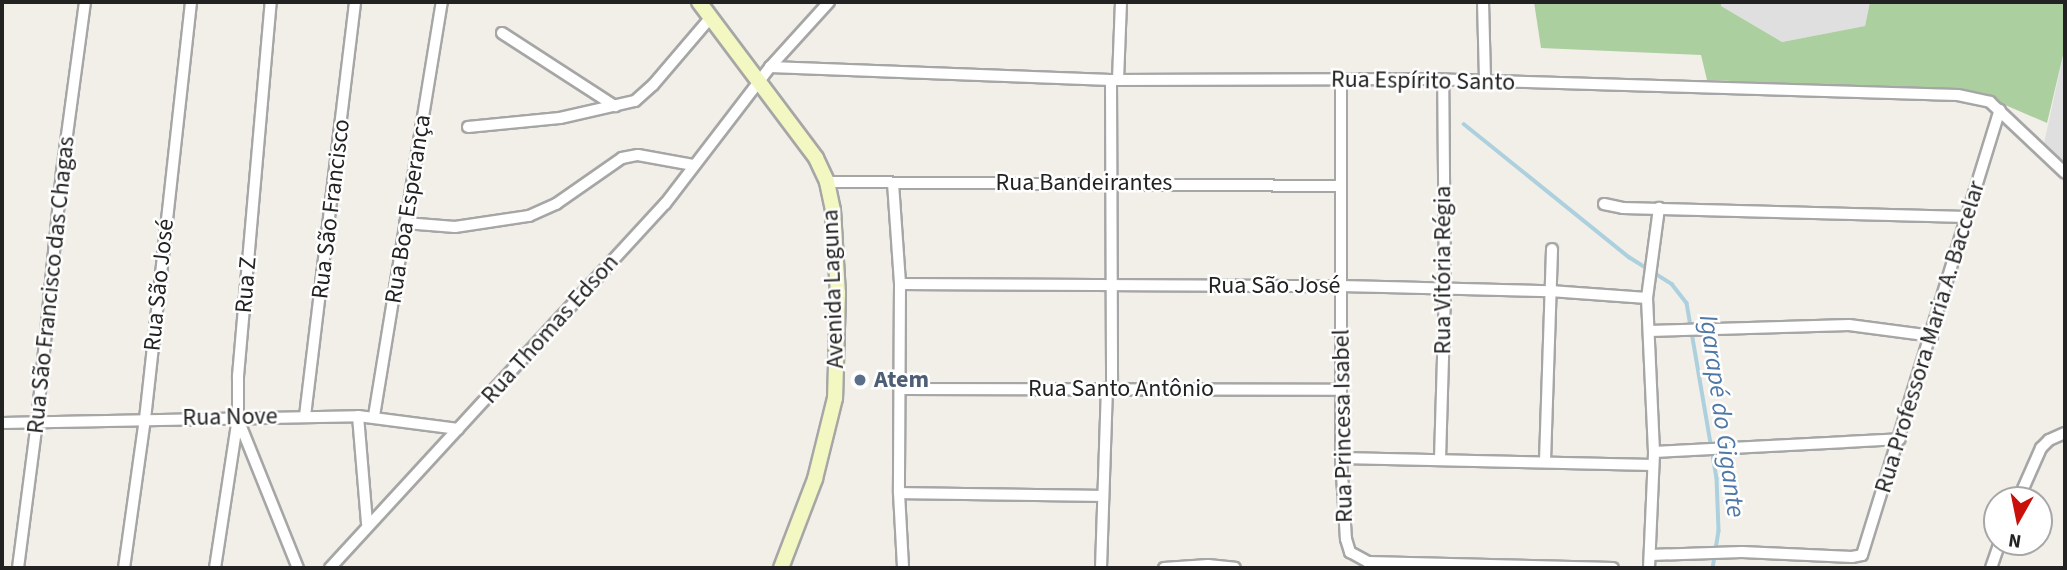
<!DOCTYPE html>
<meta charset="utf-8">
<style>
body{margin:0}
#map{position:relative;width:2067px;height:570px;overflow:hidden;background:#f2efe9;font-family:"Source Sans 3",sans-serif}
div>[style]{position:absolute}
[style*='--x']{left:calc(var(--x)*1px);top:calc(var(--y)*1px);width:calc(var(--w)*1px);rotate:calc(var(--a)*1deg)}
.residential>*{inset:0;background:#e0dfdf}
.forest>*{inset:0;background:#accfa0}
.stream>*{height:3.5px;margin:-1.75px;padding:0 1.75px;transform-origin:1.75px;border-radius:1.75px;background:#acd0dd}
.roads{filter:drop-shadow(2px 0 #a6a6a6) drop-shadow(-2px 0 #a6a6a6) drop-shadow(0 2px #a6a6a6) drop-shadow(0 -2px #a6a6a6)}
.minor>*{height:10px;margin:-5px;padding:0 5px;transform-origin:5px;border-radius:5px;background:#fff}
.secondary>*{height:14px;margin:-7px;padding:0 7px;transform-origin:7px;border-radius:7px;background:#f3f7c2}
.dots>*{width:19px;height:19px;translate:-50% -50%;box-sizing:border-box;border:4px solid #fff;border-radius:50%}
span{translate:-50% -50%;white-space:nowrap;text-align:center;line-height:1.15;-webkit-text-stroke:5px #fff;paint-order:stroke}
.street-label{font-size:24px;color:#222}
.service-label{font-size:24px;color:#4e5e75;font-weight:700}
.left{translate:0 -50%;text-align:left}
.water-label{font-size:26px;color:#4f78a6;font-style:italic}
.frame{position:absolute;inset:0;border:4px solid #222;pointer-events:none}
.north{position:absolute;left:1983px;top:486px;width:70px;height:70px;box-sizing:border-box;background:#fff;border:2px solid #a7a7a7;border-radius:50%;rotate:189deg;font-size:19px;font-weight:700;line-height:28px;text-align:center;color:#222}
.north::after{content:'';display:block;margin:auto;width:24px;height:32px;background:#ca100a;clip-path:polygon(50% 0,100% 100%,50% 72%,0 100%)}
</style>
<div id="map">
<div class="residential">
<div style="clip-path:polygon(1721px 2px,1870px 2px,1865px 26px,1782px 42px,1721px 6px)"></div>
<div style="clip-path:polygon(2065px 47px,2065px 164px,2043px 148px)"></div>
</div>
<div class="forest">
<div style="clip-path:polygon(1534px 2px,1721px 2px,1721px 6px,1782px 42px,1865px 26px,1870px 2px,2065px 2px,2065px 47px,2047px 123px,1973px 91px,1707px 80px,1701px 55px,1541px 48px)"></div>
</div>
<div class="stream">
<div style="--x:1464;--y:124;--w:212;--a:38.9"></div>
<div style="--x:1629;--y:257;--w:51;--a:32.1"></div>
<div style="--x:1672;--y:284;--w:24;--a:52"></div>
<div style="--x:1687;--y:303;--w:178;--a:80.3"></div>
<div style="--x:1717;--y:478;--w:53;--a:87.8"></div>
<div style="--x:1719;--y:531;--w:37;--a:99"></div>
</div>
<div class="roads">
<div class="minor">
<div style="--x:1483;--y:2;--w:79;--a:88.5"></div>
<div style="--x:502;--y:33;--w:135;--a:32.9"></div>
<div style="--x:770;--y:67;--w:88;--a:-47.8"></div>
<div style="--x:1111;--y:80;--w:308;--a:89.8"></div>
<div style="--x:1118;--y:80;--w:78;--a:-87.8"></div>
<div style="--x:1341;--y:80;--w:378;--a:90"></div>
<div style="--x:1341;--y:458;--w:81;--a:86.5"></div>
<div style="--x:1346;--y:539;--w:14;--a:73"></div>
<div style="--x:1350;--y:552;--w:21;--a:29"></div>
<div style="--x:1368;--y:562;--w:245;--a:1.4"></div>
<div style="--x:468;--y:127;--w:92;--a:-5.6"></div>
<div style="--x:560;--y:118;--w:77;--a:-12.8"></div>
<div style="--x:635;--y:101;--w:24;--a:-42"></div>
<div style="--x:653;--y:85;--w:89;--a:-49.5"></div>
<div style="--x:827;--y:182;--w:514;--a:0.45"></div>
<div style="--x:893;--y:183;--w:101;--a:86"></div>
<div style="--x:900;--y:284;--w:209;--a:90.3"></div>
<div style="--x:899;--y:493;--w:75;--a:86.9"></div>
<div style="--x:1604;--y:204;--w:19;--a:12"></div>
<div style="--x:1623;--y:208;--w:344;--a:1.5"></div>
<div style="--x:405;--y:223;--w:50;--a:4.6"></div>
<div style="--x:455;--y:227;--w:75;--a:-8.5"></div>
<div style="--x:529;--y:216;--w:30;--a:-24"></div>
<div style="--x:556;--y:204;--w:80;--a:-34.9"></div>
<div style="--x:622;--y:158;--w:16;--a:-11"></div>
<div style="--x:638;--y:155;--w:56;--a:10.3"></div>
<div style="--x:900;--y:284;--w:440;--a:0.3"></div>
<div style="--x:1340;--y:286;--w:210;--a:1.4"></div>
<div style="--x:1550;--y:291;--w:97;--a:4.1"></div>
<div style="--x:1649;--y:331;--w:200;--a:-1.7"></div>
<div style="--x:1849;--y:325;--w:84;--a:7.5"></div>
<div style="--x:901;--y:389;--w:440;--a:0.1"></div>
<div style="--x:305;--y:416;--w:417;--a:-83.1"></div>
<div style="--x:358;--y:416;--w:108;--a:85.2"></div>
<div style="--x:374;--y:416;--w:420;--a:-80.7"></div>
<div style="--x:238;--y:419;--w:161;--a:68.1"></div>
<div style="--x:2;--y:423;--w:356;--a:-1.1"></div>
<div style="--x:358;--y:416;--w:101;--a:7.4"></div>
<div style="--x:1654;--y:452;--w:246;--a:-3"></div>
<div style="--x:1341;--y:458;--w:312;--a:1.3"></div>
<div style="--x:1440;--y:459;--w:170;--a:-88.3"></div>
<div style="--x:1445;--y:289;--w:209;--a:-90.5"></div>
<div style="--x:1545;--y:461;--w:212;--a:-88.1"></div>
<div style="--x:899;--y:493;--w:203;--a:0.8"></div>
<div style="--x:2018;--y:500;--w:57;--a:-66.1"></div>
<div style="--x:2041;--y:448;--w:11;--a:-45"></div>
<div style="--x:2049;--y:440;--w:17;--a:-24"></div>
<div style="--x:1650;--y:555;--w:92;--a:-1.9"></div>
<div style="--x:1742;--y:552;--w:110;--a:2.6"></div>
<div style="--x:1852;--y:557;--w:10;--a:-11"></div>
<div style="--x:1862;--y:555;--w:466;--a:-72.8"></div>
<div style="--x:18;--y:568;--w:147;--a:-82.6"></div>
<div style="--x:37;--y:422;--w:251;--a:-84.3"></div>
<div style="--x:62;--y:172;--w:172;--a:-82.3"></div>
<div style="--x:124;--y:568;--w:150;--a:-82"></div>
<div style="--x:145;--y:419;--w:420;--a:-83.7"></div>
<div style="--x:215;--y:568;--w:153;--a:-81.3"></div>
<div style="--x:238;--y:417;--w:41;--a:-90"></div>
<div style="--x:238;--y:376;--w:375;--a:-85"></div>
<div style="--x:330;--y:568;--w:495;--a:-47.4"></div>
<div style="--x:665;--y:204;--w:173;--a:-52.5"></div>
<div style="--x:770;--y:67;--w:341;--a:2.2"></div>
<div style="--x:1111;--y:80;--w:316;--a:-0.2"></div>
<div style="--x:1427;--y:79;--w:531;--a:1.73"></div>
<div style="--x:1958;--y:95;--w:33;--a:12"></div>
<div style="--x:1990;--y:102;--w:103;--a:43.4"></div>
<div style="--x:1101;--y:568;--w:180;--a:-88.1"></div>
<div style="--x:1164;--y:568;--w:44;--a:-3.9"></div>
<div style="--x:1208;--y:565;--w:27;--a:6"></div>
<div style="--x:1649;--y:568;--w:116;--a:-87.5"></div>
<div style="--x:1654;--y:452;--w:154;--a:-92.6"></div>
<div style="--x:1647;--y:298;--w:91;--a:-82.4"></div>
<div style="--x:1991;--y:568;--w:28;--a:-71"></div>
</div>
<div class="secondary">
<div style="--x:699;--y:2;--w:195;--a:53.1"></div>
<div style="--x:816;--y:158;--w:26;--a:65"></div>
<div style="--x:827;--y:182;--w:29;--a:78"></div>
<div style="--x:833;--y:210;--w:83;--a:86.6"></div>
<div style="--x:838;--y:293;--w:105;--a:91.6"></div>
<div style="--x:835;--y:398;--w:83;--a:103.9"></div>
<div style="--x:815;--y:479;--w:95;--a:110.9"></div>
</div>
</div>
<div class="dots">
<div style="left:860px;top:380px;background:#5c6f8a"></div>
</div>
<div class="street-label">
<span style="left:1423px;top:81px;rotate:1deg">Rua Espírito Santo</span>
<span style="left:1084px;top:183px">Rua Bandeirantes</span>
<span style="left:331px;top:209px;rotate:-83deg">Rua São Francisco</span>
<span style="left:408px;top:209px;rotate:-81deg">Rua Boa Esperança</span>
<span style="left:1443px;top:270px;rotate:-90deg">Rua Vitória Régia</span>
<span style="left:51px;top:285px;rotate:-84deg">Rua São Francisco das Chagas</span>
<span style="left:159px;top:285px;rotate:-84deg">Rua São José</span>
<span style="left:246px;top:285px;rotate:-85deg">Rua Z</span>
<span style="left:1274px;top:286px">Rua São José</span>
<span style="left:833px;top:289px;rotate:-92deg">Avenida Laguna</span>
<span style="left:550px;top:329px;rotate:-48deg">Rua Thomas Edson</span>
<span style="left:1930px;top:337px;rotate:-73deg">Rua Professora Maria A. Baccelar</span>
<span style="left:1121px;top:389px">Rua Santo Antônio</span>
<span style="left:230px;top:417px;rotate:-1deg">Rua Nove</span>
<span style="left:1343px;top:426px;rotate:-91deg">Rua Princesa Isabel</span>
</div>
<div class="service-label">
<span class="left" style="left:874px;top:380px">Atem</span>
</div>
<div class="water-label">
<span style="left:1722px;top:416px;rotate:82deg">Igarapé do Gigante</span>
</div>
<div class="frame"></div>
<div class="north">N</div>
</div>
